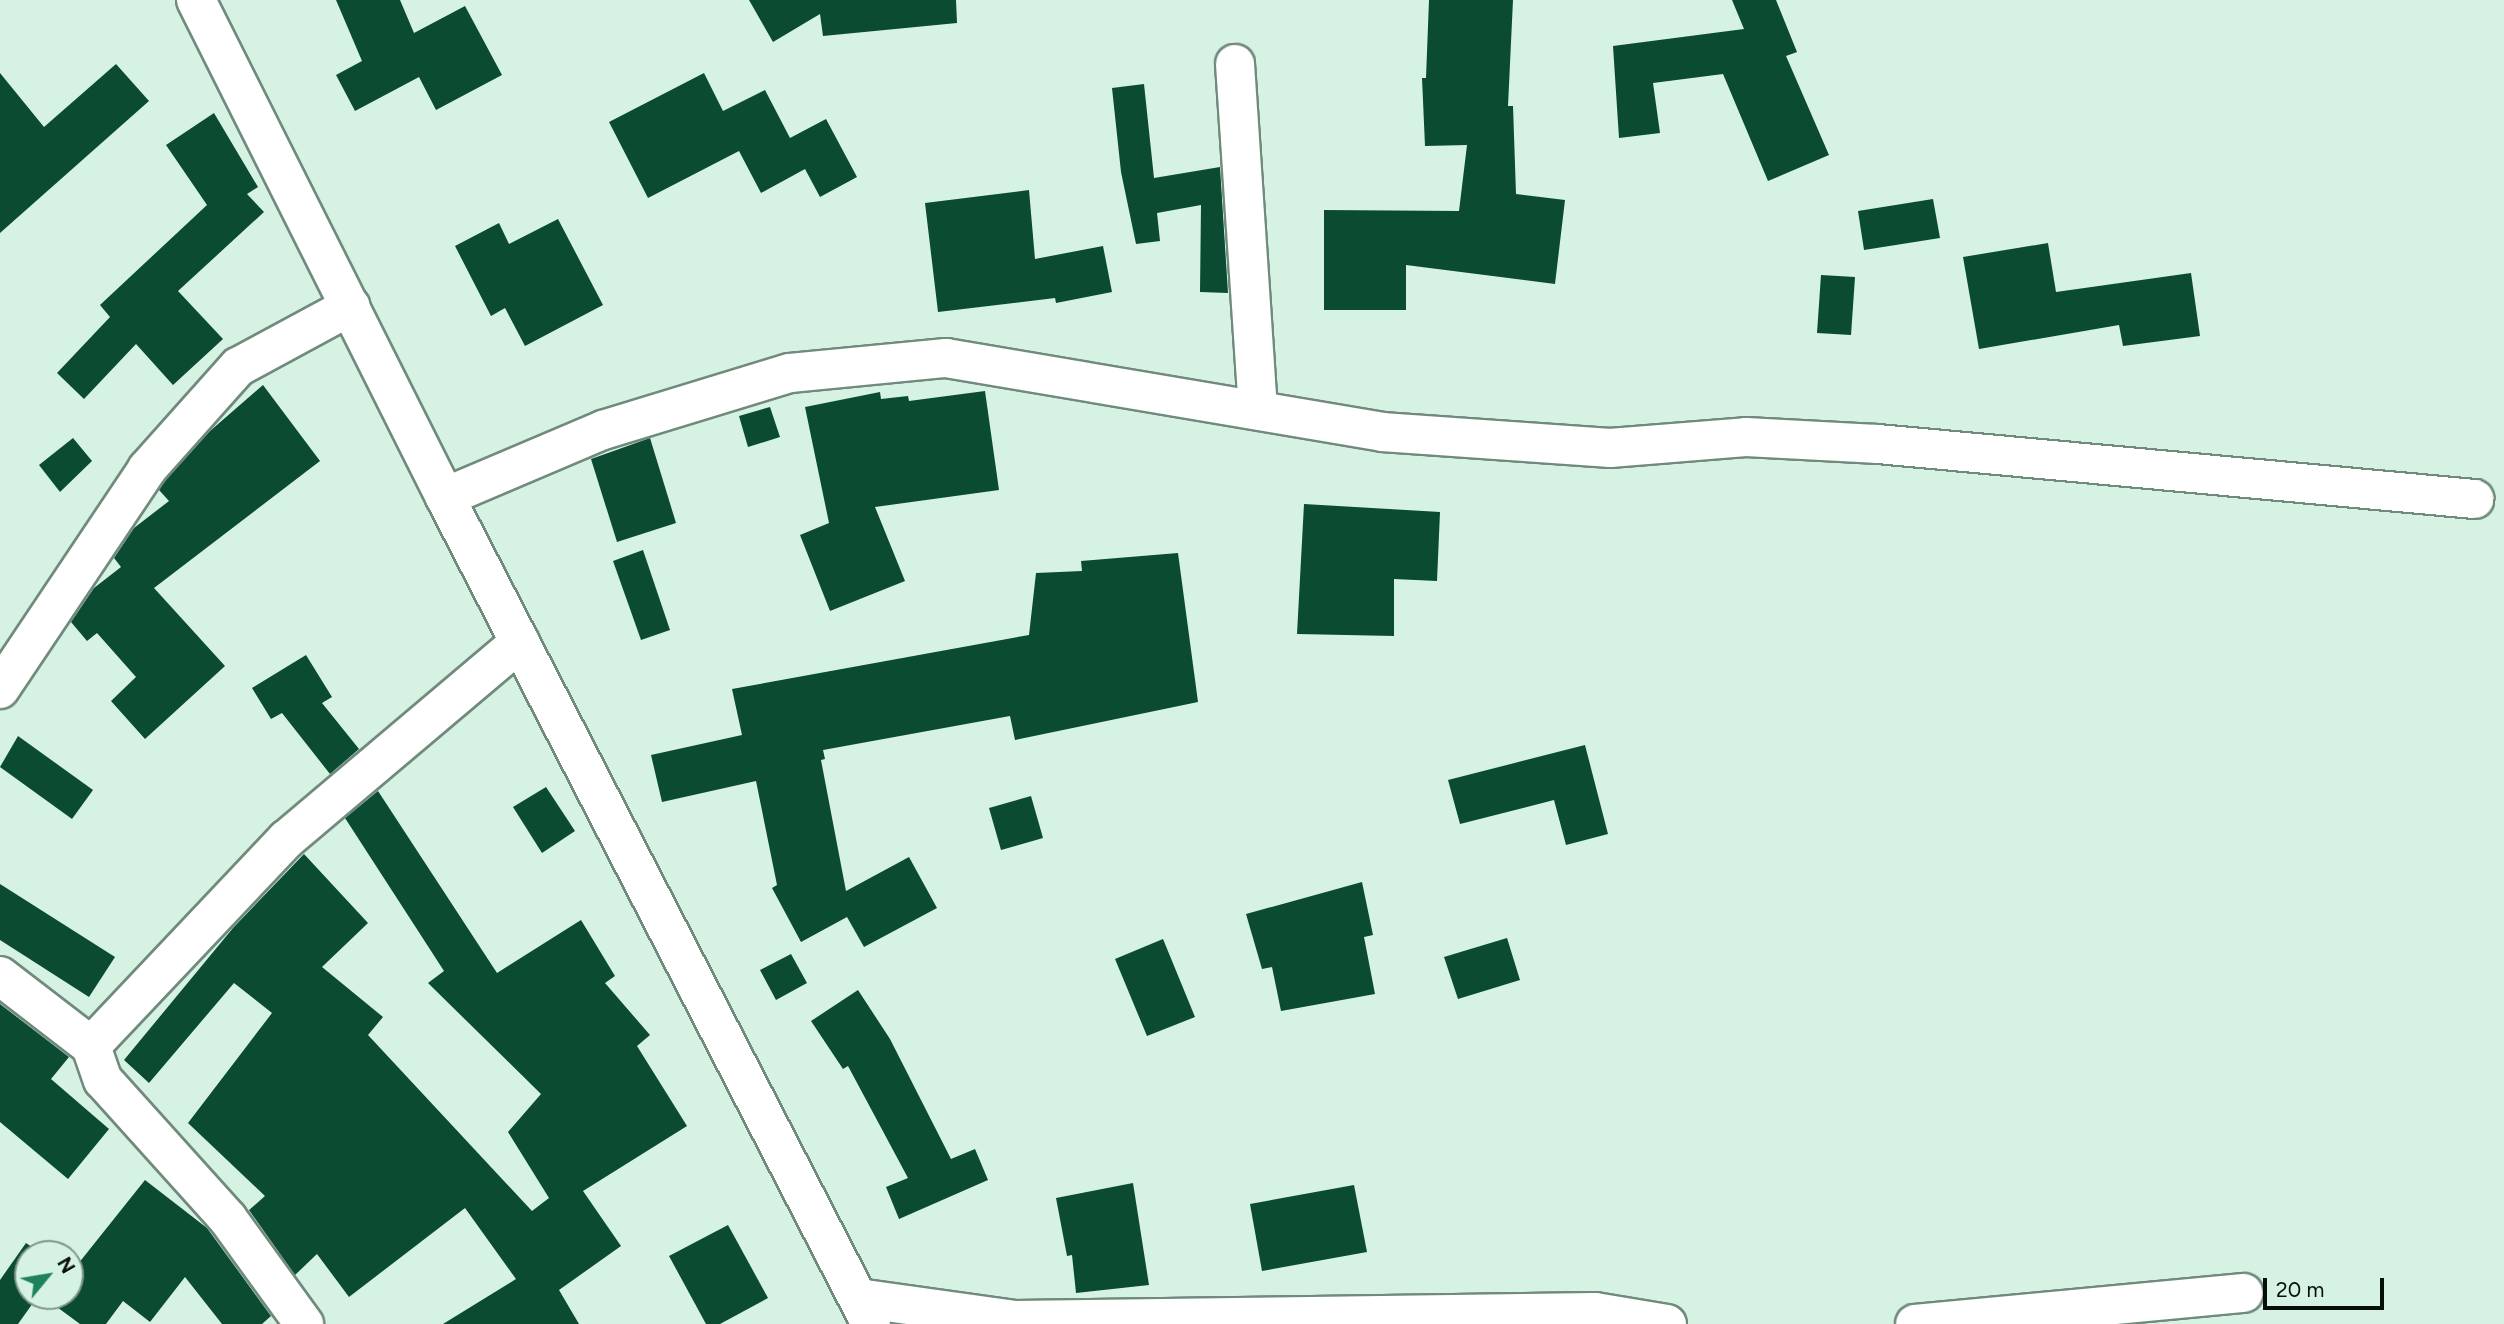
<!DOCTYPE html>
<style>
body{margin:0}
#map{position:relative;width:2504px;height:1324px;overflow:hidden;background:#d5f2e2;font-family:Figtree,sans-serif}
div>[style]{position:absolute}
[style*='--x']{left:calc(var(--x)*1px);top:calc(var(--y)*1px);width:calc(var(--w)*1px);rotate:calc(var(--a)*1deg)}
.building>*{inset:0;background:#0a4b32}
.roads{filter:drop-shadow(2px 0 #708a7c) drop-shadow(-2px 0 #708a7c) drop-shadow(0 2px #708a7c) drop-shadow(0 -2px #708a7c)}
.minor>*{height:38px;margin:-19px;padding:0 19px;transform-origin:19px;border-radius:19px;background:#fff}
.major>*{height:38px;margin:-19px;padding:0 19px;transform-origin:19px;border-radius:19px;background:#fff}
span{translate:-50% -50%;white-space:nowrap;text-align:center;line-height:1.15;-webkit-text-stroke:7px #d5f2e2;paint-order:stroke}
.north{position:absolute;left:14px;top:1240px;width:70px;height:70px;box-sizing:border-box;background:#d5f2e2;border:2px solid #82978c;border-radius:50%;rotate:60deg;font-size:19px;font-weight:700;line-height:28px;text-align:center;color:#060f0a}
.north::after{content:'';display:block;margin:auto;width:24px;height:32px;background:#20825a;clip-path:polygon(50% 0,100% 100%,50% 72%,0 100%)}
.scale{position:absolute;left:2263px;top:1278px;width:121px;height:32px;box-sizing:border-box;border:4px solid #060f0a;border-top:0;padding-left:9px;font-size:21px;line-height:24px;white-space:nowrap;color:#060f0a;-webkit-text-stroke:5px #d5f2e2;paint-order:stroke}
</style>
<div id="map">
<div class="building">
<div style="clip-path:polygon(336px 0,400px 0,414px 33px,465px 6px,502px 75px,436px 110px,419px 77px,355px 111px,336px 75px,362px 61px)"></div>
<div style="clip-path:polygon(749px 0,956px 0,957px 23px,823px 36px,820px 14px,773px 42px)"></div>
<div style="clip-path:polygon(1429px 0,1513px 0,1508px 106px,1513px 106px,1516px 194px,1565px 200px,1555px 284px,1406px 265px,1406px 310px,1324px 310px,1324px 210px,1459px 211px,1467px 145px,1425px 146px,1422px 78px,1426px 78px)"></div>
<div style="clip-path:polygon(1732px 0,1776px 0,1797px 52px,1786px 56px,1829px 155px,1768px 181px,1723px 74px,1653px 83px,1660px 133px,1619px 138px,1613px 46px,1744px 29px)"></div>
<div style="clip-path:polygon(116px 64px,149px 101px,0 233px,0 73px,44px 127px)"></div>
<div style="clip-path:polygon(704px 73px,723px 111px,765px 90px,790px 138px,826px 119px,857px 177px,820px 197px,805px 169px,761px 193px,739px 151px,648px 198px,609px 122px)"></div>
<div style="clip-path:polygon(1144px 84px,1154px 178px,1220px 167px,1228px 293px,1200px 292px,1201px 205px,1157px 213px,1160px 241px,1136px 244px,1121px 172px,1112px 88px)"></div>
<div style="clip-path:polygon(214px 113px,258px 187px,247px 194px,264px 212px,178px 291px,223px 339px,173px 385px,136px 344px,84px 399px,57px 373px,110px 317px,100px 305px,207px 205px,166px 145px)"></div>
<div style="clip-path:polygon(1029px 190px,1035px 259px,1103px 246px,1112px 292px,1056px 303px,1055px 298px,938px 312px,925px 203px)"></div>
<div style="clip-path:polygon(1933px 199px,1940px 238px,1864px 250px,1858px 211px)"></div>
<div style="clip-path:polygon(558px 219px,603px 305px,525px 346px,505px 308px,491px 316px,455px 246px,499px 223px,509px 244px)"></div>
<div style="clip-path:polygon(2048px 243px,2056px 292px,2191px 273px,2200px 336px,2123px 346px,2119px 325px,1979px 349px,1963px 257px)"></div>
<div style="clip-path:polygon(1821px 275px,1855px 277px,1851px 335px,1817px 333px)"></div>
<div style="clip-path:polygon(263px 385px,320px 461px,154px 588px,225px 666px,145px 739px,111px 701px,136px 677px,97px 633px,87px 641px,71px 622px,94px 588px,121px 567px,114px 558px,134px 528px,169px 501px,159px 490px,164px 482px,210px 431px)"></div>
<div style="clip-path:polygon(985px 391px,999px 490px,875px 507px,905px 581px,830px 611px,800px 535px,829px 523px,805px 407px,880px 392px,881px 399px,908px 396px,909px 401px)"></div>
<div style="clip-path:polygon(770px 407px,780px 437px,748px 447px,739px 416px)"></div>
<div style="clip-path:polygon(73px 438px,92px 461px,60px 492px,39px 465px)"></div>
<div style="clip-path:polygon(650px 438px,676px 523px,617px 542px,591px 459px)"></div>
<div style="clip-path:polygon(1304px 504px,1440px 512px,1437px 581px,1394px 579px,1394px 636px,1297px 634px)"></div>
<div style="clip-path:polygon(643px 550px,670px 630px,641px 640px,613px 561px)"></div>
<div style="clip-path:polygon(1178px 553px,1198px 702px,1015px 740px,1010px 716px,823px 750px,825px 759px,821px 760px,846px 891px,909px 857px,937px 908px,864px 947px,847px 917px,801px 942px,772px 888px,777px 885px,756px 781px,662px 802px,651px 755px,742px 735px,732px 689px,1029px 635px,1036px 573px,1082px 571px,1081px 561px)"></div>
<div style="clip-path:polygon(306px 655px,332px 697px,322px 703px,359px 749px,330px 774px,282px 713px,271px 719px,252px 688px)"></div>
<div style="clip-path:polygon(18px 736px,93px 790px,72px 819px,0 767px)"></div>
<div style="clip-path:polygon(1585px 745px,1608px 834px,1566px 845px,1554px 800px,1460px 824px,1448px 780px)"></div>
<div style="clip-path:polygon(546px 787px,575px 831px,542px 853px,513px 807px)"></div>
<div style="clip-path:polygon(378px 791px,497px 973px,581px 920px,615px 976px,605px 983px,650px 1035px,637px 1046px,687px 1126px,583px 1191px,621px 1246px,559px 1290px,579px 1324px,443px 1324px,516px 1279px,465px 1208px,349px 1297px,317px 1254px,295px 1275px,249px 1210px,265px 1196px,188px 1123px,272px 1013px,234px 983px,149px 1083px,124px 1060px,233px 928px,304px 854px,368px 923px,322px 967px,383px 1017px,368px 1035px,532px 1211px,549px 1198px,508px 1132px,541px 1094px,428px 983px,444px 971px,345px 818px)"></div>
<div style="clip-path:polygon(1031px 796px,1043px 838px,1001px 850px,989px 808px)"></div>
<div style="clip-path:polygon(1362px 882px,1373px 935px,1364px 937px,1375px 994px,1281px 1011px,1272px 967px,1262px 969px,1246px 914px)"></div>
<div style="clip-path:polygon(0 884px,115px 957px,89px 997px,0 940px)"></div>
<div style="clip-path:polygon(1507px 938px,1520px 980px,1458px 999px,1444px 957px)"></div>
<div style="clip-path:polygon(1163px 939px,1195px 1017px,1147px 1036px,1115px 959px)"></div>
<div style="clip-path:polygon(791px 954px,807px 983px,776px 1000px,760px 970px)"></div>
<div style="clip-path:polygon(858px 990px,890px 1039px,951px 1159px,975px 1149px,988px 1180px,899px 1219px,886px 1187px,908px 1178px,848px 1066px,843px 1069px,811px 1021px)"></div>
<div style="clip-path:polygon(0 1004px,69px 1057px,51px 1079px,109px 1129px,68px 1179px,0 1122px)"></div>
<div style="clip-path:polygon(145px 1180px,207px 1228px,271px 1316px,262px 1324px,222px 1324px,185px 1277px,150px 1322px,123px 1301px,106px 1324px,80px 1324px,42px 1296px,70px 1296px,70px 1274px)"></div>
<div style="clip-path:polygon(1133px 1183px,1149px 1285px,1076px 1293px,1072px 1255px,1067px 1256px,1056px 1198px)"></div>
<div style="clip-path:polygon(1354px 1185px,1367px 1252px,1262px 1271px,1250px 1204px)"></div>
<div style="clip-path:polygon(728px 1225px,768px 1298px,720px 1324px,706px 1324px,669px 1256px)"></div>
<div style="clip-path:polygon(26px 1243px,42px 1254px,28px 1254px,28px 1296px,38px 1296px,18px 1324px,0 1324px,0 1280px)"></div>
</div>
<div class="roads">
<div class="minor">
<div style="--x:1235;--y:64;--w:346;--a:86.2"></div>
<div style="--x:445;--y:497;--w:172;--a:-23"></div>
<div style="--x:603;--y:430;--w:195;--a:-17"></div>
<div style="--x:790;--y:373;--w:157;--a:-5.5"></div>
<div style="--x:946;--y:358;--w:442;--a:9.6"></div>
<div style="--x:1382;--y:432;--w:229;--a:4"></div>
<div style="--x:1610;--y:448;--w:136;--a:-4.6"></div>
<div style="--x:1746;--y:437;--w:132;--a:3"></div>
<div style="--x:1878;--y:444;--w:599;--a:5.27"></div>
<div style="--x:0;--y:689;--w:265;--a:-56.2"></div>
<div style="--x:147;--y:469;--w:137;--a:-48.3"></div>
<div style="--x:238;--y:367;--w:128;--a:-28.4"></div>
<div style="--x:0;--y:976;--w:115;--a:37.6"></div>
<div style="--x:91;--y:1046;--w:36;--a:71"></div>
<div style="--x:103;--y:1080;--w:187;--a:48"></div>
<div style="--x:228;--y:1219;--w:130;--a:54.1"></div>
<div style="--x:91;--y:1046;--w:285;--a:-46.6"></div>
<div style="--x:287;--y:839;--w:305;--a:-40.2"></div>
<div style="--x:858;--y:1298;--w:159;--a:8"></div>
<div style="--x:1015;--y:1320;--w:580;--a:-0.79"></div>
<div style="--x:1595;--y:1312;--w:73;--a:9.5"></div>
<div style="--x:1915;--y:1324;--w:330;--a:-5.4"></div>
</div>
<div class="major">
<div style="--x:196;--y:0;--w:556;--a:63.39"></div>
<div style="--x:445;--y:497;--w:930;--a:62.75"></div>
</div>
</div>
<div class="north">N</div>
<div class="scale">20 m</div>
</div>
